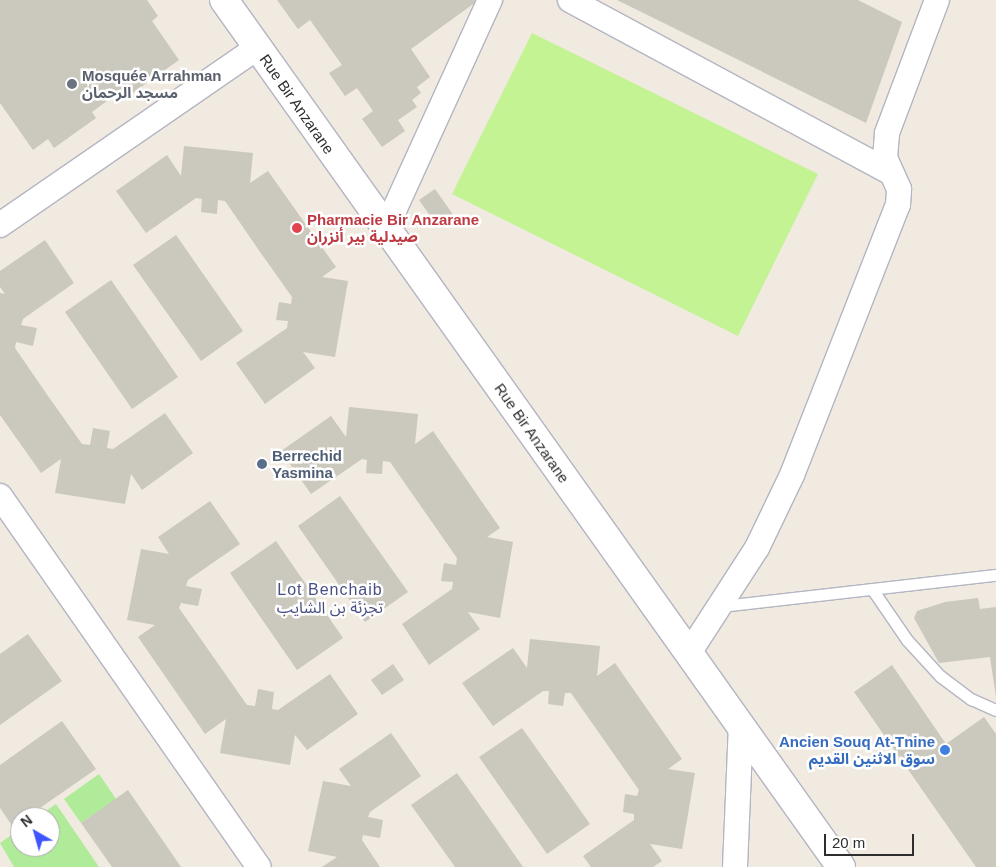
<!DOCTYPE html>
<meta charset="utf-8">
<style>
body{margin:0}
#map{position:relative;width:996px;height:867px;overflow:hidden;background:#f0eae0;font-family:Helvetica,"Noto Sans Arabic",sans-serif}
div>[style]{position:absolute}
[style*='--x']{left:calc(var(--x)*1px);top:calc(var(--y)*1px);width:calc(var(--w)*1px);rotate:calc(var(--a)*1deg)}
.green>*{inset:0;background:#afeb98}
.pitch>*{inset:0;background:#c4f393}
.building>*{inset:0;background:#cbc8be}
.roads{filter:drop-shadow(1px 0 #b4b5c2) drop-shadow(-1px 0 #b4b5c2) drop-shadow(0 1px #b4b5c2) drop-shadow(0 -1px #b4b5c2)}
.lane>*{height:11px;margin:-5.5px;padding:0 5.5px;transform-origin:5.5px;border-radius:5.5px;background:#fff}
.street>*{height:24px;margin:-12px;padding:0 12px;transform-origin:12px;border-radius:12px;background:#fff}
.secondary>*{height:28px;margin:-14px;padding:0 14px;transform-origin:14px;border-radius:14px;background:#fff}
.dots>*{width:14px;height:14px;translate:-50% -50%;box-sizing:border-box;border:2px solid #fff;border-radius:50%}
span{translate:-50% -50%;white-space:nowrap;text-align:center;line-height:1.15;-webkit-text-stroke:5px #fff;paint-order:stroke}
.worship-label{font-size:15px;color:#5b616d;font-weight:700}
.left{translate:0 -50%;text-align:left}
.street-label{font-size:15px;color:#2e2e2e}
.health-label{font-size:15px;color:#be3a42;font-weight:700}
.service-label{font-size:15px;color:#4e5e75;font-weight:700}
.shop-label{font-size:15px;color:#366cbe;font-weight:700}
.right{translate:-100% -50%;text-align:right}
.neighbourhood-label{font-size:16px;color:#494f84;letter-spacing:1px}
.north{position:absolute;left:10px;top:807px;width:50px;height:50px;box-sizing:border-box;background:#fff;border:1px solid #ababab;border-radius:50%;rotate:322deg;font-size:14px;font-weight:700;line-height:20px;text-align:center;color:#2e2e2e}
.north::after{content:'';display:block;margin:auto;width:18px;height:22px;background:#3e55ff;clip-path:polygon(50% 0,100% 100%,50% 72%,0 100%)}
.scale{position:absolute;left:824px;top:834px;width:90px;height:22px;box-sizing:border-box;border:2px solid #2e2e2e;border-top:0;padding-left:6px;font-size:15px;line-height:18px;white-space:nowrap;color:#2e2e2e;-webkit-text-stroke:4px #fff;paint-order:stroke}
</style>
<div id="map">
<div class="green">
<div style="clip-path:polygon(99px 774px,116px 799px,81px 823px,64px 799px)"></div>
<div style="clip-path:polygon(56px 804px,99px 867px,14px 867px,0 843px,20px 829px,20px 847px,50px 847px,50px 817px,37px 817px)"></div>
</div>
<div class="pitch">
<div style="clip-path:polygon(532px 33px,818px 174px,738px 336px,452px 194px)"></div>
</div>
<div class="building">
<div style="clip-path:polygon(0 0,147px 0,158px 16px,152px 21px,179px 60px,120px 102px,115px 95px,92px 112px,96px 118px,54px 148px,48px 139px,33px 150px,0 103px)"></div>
<div style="clip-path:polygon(277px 0,474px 0,476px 2px,411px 49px,430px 77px,417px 87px,421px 93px,412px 100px,417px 107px,398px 120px,405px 131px,382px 147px,362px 119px,373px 111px,357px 88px,345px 96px,329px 73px,342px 65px,310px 20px,298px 29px)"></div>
<div style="clip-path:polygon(617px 0,858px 0,902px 22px,866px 123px)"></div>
<div style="clip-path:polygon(184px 146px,253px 153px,250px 183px,268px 171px,336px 267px,322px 277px,348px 281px,335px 357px,303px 352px,315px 368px,265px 404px,236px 363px,287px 328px,288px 321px,276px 320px,279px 302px,291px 304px,292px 297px,258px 249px,225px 201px,218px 200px,217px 214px,201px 212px,202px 199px,196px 198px,146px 233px,116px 191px,167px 155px,181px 176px)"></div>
<div style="clip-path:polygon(435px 189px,454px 216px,438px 227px,419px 200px)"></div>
<div style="clip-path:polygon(176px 235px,243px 331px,201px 361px,133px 265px)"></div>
<div style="clip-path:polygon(45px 240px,74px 283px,23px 319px,21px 325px,37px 328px,33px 346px,16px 342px,15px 348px,48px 396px,82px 444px,90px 445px,93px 428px,110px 431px,107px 448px,113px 449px,165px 413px,193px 453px,142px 490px,131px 474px,125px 504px,55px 493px,61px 459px,41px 473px,0 415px,0 293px,5px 294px,0 287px,0 271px)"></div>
<div style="clip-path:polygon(111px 280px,178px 377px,132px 409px,65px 312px)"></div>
<div style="clip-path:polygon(349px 407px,418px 414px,415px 444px,433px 431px,500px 528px,487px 537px,513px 542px,500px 618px,468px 612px,480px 629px,429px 665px,402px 624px,452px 589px,453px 582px,441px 581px,444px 563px,456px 565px,457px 558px,390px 462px,383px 461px,382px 474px,366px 473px,367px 460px,362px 459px,311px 494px,281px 451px,331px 416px,346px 437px)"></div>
<div style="clip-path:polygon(340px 496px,408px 592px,365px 622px,298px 526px)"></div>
<div style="clip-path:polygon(210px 501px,240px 544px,188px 580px,186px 586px,202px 589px,198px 606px,181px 603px,179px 608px,247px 705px,255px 706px,258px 689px,274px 692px,272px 709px,278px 710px,330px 674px,358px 714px,307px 750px,295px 735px,290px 765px,220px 753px,226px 719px,205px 734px,138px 637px,155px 625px,127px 620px,141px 549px,169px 554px,158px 537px)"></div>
<div style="clip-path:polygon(276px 541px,343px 638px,297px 670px,230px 573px)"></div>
<div style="clip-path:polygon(978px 598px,980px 609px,996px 607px,996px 697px,990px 657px,939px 663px,914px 618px,917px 611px,945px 602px)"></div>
<div style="clip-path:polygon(28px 634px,62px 681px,0 725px,0 654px)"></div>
<div style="clip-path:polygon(530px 639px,600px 646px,597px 676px,615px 663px,682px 759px,668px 769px,695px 773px,682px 849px,650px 844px,662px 861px,653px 867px,591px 867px,583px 856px,634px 820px,634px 814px,623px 812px,625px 794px,637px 796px,639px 790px,571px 693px,565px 693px,563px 706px,548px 704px,549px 691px,543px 691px,493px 726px,462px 683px,513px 648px,527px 668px)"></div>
<div style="clip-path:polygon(393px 664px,404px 680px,382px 695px,371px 680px)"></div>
<div style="clip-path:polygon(892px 665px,946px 744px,984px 717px,996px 734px,996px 867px,976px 867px,854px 692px)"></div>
<div style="clip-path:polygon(62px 721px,96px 769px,27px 817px,20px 817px,20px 822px,13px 827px,0 808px,0 765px)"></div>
<div style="clip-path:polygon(522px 728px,590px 824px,547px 854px,479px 757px)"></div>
<div style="clip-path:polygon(391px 733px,421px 776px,370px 812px,368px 817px,383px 820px,380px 838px,363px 835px,362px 840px,380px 867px,322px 867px,337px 857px,308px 851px,323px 781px,351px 786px,339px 769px)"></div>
<div style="clip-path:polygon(457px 773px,491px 821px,523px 867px,455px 867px,411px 805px)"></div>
<div style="clip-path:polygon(128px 790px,181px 867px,112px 867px,81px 823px)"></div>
</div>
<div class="roads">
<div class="lane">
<div style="--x:872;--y:589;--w:62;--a:55.5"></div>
<div style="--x:907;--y:640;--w:49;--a:47.5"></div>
<div style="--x:940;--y:676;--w:39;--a:37"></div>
<div style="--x:971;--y:699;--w:27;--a:24"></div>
<div style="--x:722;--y:606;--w:276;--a:-6.5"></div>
</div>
<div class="street">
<div style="--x:570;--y:0;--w:363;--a:28.3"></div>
<div style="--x:0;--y:225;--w:312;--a:-34.6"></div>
<div style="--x:386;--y:228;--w:251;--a:-65.5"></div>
<div style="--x:0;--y:496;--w:452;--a:55.1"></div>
<div style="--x:689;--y:653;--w:125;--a:-57.1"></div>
<div style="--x:757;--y:548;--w:81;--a:-64.4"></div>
<div style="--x:792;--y:475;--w:290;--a:-68.6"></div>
<div style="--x:898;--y:205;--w:16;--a:-86"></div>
<div style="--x:899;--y:189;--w:35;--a:-114"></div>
<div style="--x:885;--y:157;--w:24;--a:-85"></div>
<div style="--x:887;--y:133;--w:142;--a:-69.4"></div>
<div style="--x:735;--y:867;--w:141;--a:-87.6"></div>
</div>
<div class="secondary">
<div style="--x:224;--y:0;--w:1064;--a:54.56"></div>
</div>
</div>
<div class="dots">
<div style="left:72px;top:84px;background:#6b7280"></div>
<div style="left:297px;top:228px;background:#e0444e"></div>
<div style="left:262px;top:464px;background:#5c6f8a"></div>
<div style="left:945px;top:750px;background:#3f7fe0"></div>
</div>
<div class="worship-label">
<span class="left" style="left:82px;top:84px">Mosquée Arrahman<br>مسجد الرحمان</span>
</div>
<div class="street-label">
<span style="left:297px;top:104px;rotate:55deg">Rue Bir Anzarane</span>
<span style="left:532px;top:433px;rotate:55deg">Rue Bir Anzarane</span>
</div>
<div class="health-label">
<span class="left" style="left:307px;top:228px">Pharmacie Bir Anzarane<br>صيدلية بير أنزران</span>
</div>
<div class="service-label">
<span class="left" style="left:272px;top:464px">Berrechid<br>Yasmina</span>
</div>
<div class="shop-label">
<span class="right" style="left:935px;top:750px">Ancien Souq At-Tnine<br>سوق الاثنين القديم</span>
</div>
<div class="neighbourhood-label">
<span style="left:330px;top:599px">Lot Benchaib<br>تجزئة بن الشايب</span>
</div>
<div class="north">N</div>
<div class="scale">20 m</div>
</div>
